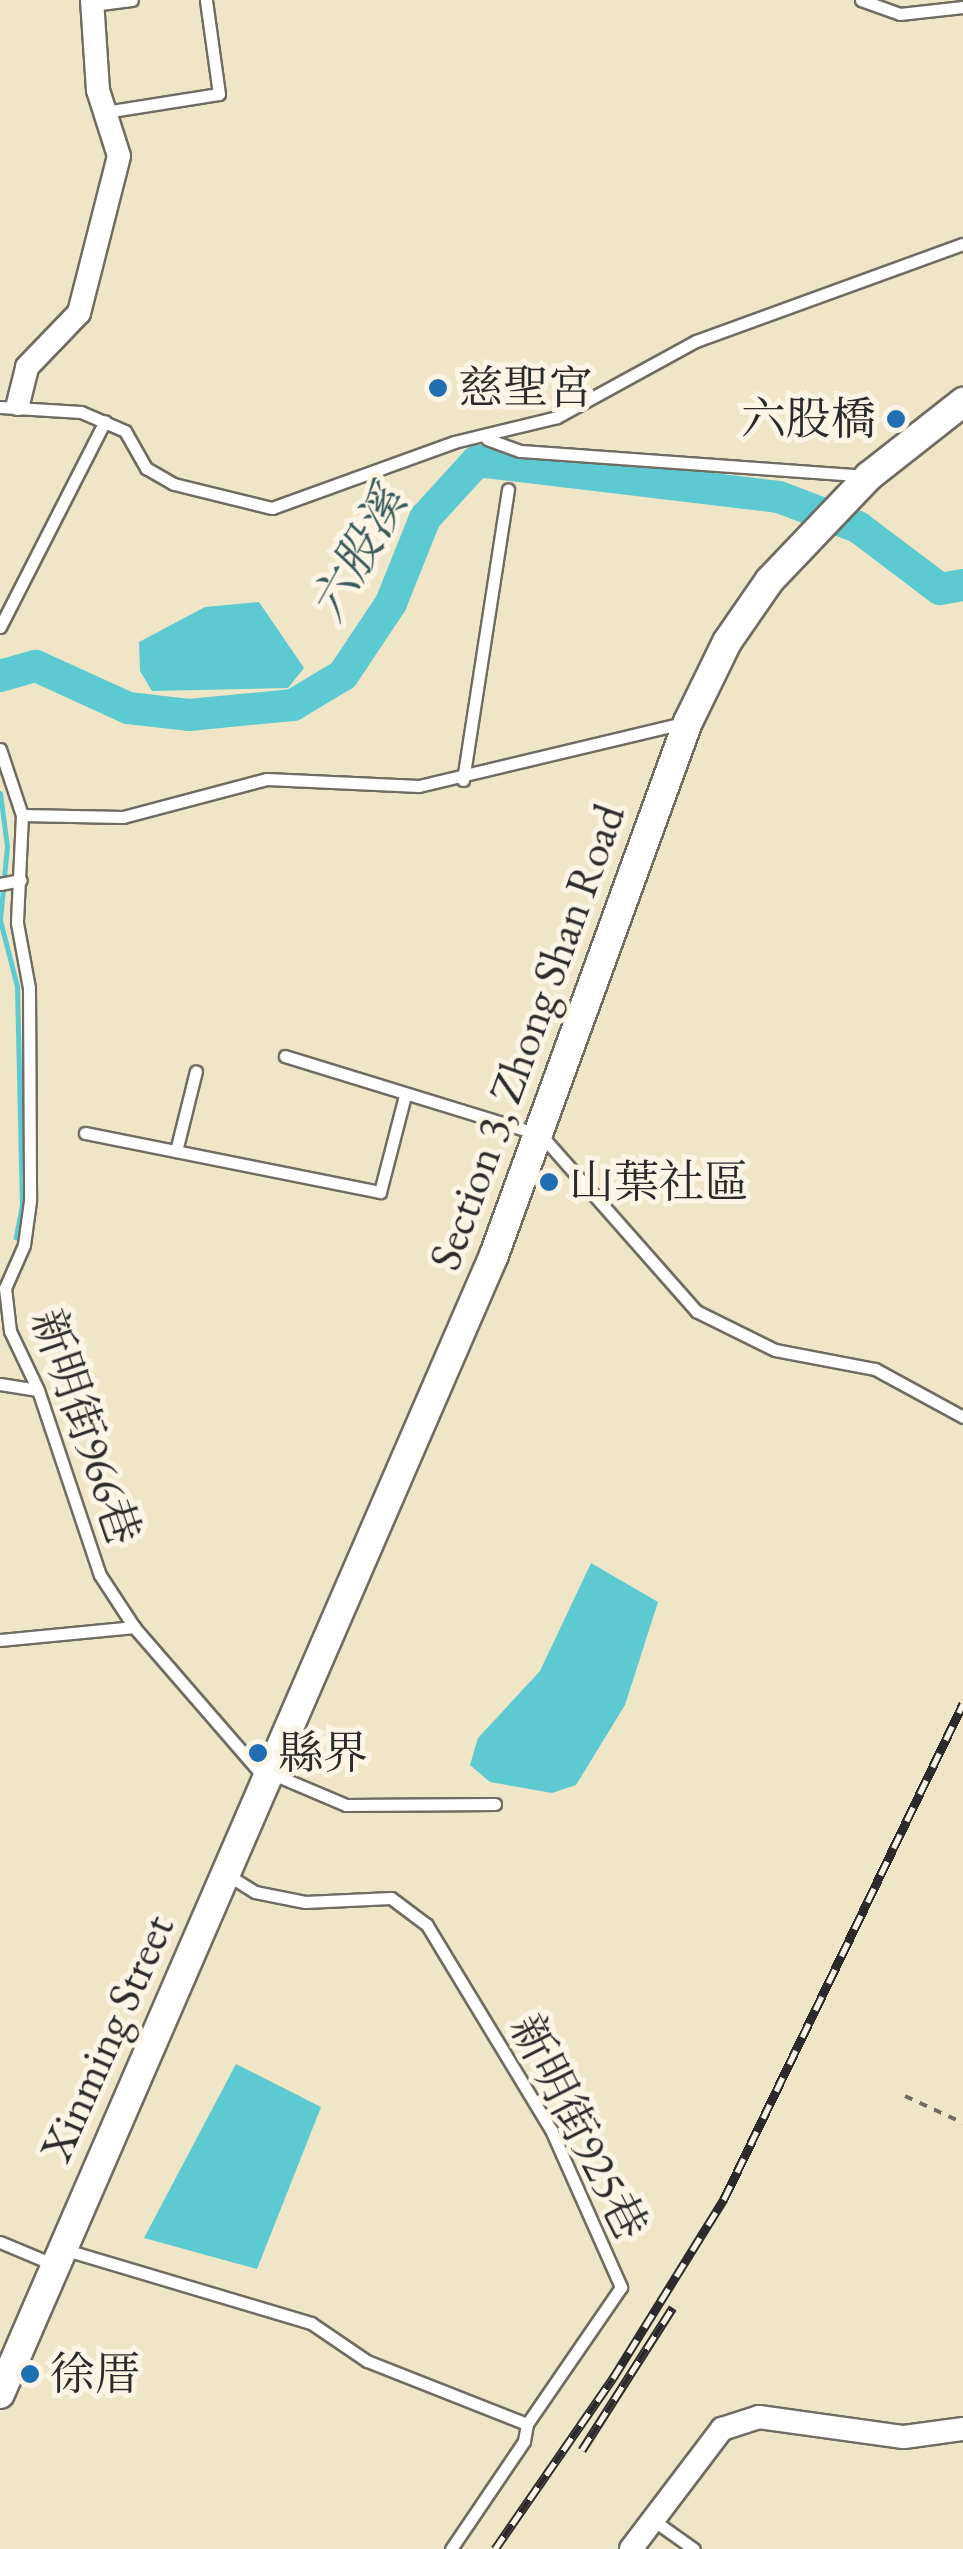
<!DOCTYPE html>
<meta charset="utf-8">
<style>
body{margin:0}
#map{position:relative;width:963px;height:2549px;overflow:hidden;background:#eee6c7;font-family:"EB Garamond","Noto Serif TC",serif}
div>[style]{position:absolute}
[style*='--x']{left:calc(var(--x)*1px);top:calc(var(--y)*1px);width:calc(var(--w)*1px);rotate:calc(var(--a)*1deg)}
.water>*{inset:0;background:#5dcad2}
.stream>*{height:5px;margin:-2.5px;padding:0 2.5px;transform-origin:2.5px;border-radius:2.5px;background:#5dcad2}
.river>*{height:32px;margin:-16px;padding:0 16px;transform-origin:16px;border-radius:16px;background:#5dcad2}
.path>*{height:4px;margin-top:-2px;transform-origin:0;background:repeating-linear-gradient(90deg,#6f6c62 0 8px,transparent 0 16px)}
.roads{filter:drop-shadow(2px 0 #6f6c62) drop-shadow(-2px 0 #6f6c62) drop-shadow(0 2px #6f6c62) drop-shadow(0 -2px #6f6c62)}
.service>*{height:11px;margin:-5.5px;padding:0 5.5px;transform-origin:5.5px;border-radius:5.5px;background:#fff}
.minor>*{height:22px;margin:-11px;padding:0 11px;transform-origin:11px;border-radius:11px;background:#fff}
.tertiary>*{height:28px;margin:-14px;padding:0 14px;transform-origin:14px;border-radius:14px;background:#fff}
.rail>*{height:9px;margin-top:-4.5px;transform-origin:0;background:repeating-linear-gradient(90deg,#fcf5e5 0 15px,#2b2b2b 0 30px);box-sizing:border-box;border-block:2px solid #2b2b2b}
.dots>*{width:28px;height:28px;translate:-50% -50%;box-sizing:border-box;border:5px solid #fcf5e5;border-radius:50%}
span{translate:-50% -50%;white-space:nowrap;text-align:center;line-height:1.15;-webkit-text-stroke:10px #fcf5e5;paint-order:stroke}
.poi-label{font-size:45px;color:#2b2b2b}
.left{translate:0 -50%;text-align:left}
.right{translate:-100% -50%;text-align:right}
.street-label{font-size:45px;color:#2b2b2b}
.water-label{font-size:48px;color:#3a5b5d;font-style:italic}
</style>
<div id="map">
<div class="water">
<div style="clip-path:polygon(259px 602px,304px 668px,288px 688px,152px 691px,140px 671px,139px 642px,205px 607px)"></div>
<div style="clip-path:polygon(591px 1563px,658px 1602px,625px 1705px,576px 1785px,552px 1793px,490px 1782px,470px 1765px,478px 1738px,540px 1671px)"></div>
<div style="clip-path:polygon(236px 2064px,321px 2107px,257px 2269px,144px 2238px)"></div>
</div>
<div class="stream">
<div style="--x:0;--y:793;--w:53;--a:82.5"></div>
<div style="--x:7;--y:846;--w:74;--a:95.4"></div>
<div style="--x:0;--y:920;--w:68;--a:75.6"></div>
<div style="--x:17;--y:986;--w:219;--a:88.7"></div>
<div style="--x:22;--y:1205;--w:33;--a:101"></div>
</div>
<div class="river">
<div style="--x:0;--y:676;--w:37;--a:-16"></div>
<div style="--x:36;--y:666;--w:101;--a:24.5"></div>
<div style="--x:128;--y:708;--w:61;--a:6.5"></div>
<div style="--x:189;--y:715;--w:104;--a:-5.5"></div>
<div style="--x:293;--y:705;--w:58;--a:-31"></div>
<div style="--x:343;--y:675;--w:87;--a:-56.3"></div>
<div style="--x:391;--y:603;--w:92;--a:-68.2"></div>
<div style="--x:425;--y:518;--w:77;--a:-47.6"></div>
<div style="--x:477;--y:461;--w:304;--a:6.8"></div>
<div style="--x:779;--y:497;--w:85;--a:20.8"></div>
<div style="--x:858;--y:527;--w:103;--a:37.1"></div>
<div style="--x:940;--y:589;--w:23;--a:-10"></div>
</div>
<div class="path">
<div style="--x:905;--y:2096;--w:64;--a:25"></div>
</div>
<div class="roads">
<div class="service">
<div style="--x:861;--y:0;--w:41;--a:19.7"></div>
<div style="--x:900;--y:14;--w:63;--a:-6.3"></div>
<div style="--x:92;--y:5;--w:40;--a:-7.1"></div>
<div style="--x:105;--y:112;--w:115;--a:-9"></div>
<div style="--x:219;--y:94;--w:95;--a:-97.9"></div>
<div style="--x:0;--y:407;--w:81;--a:3.5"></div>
<div style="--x:81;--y:412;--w:48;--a:23.4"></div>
<div style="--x:125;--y:431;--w:43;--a:60.4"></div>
<div style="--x:146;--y:468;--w:32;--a:30"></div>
<div style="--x:174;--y:484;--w:101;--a:13.8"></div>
<div style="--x:272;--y:508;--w:194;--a:-19.9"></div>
<div style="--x:454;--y:442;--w:106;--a:-13.6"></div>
<div style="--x:557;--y:417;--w:158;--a:-28.7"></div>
<div style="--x:696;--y:341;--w:284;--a:-20"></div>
<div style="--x:487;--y:439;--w:35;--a:20"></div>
<div style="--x:520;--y:451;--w:346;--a:4.1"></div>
<div style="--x:0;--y:627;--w:231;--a:-63"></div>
<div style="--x:0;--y:749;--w:70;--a:71.6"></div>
<div style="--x:22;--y:815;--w:108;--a:92.7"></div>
<div style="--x:17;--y:923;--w:66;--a:79.5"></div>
<div style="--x:29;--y:988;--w:213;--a:89.7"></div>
<div style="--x:30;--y:1201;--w:44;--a:97.8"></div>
<div style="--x:24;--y:1245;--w:47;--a:113.8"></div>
<div style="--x:5;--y:1288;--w:43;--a:83.4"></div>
<div style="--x:10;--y:1331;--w:65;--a:64.6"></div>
<div style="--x:38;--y:1390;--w:195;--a:71.5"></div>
<div style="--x:100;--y:1575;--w:62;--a:56.8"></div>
<div style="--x:134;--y:1627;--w:200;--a:49.1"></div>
<div style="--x:463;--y:780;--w:294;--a:-81.2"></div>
<div style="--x:22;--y:815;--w:101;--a:1.1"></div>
<div style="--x:123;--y:817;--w:149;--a:-14.8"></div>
<div style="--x:267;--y:779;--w:152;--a:2.6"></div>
<div style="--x:419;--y:786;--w:272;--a:-13.4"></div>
<div style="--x:0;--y:884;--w:21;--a:-11"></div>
<div style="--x:285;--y:1056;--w:268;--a:17.1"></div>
<div style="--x:541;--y:1135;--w:235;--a:48.6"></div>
<div style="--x:696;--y:1311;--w:88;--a:26.3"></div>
<div style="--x:775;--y:1350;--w:102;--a:10.8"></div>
<div style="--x:875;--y:1369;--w:100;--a:28.6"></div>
<div style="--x:85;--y:1133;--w:301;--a:11.3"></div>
<div style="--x:380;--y:1192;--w:100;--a:-75.5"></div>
<div style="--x:176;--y:1151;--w:82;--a:-76"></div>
<div style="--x:0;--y:1384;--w:38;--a:9"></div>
<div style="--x:0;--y:1640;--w:135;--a:-5.5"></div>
<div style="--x:268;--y:1772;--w:85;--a:22.9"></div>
<div style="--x:346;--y:1805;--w:149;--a:-0.4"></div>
<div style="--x:0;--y:2242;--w:60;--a:22.7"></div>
<div style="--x:66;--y:2250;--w:256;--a:16.6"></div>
<div style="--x:311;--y:2323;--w:68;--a:34.2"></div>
<div style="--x:367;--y:2361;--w:172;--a:21.5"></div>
<div style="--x:527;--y:2424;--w:166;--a:-55.5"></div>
<div style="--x:621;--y:2287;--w:172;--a:-114"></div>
<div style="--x:551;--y:2130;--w:240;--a:-121.2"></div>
<div style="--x:427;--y:1925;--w:45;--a:-143.1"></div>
<div style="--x:391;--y:1898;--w:86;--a:177.3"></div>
<div style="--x:305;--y:1902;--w:51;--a:-168.7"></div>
<div style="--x:255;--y:1892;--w:36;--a:-148"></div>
<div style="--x:653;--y:2520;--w:50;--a:35.3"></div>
<div style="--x:451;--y:2549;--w:130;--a:-55.9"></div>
<div style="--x:524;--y:2441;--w:17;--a:-80"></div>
</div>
<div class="minor">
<div style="--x:18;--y:404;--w:38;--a:-76"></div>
<div style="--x:27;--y:367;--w:75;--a:-46.1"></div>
<div style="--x:79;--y:313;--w:162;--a:-75.7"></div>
<div style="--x:119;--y:156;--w:69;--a:-107.7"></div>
<div style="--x:98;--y:90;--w:90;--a:-93.8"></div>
<div style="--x:631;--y:2549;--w:151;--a:-52.8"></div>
<div style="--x:722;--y:2429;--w:39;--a:-18"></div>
<div style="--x:759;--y:2417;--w:146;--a:7.9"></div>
<div style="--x:904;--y:2437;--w:60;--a:-7.7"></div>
</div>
<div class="tertiary">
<div style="--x:0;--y:2394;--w:1242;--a:-66.55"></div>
<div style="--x:494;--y:1255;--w:567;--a:-70"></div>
<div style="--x:688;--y:722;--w:89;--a:-64"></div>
<div style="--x:727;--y:642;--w:75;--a:-55.3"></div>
<div style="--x:770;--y:580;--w:144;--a:-46.4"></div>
<div style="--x:869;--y:476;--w:120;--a:-38.2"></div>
</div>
</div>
<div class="rail">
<div style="--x:582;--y:2450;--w:169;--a:-57.5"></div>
<div style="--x:495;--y:2549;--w:208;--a:-55.4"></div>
<div style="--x:613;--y:2378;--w:211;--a:-58.2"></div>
<div style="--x:724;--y:2199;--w:550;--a:-64.23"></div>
</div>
<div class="dots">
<div style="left:438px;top:388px;background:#1f6fb2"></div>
<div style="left:896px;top:419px;background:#1f6fb2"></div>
<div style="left:549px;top:1182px;background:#1f6fb2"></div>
<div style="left:258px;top:1753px;background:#1f6fb2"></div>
<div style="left:30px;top:2374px;background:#1f6fb2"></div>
</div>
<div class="poi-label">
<span class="left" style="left:458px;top:388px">慈聖宮</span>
<span class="right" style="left:876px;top:419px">六股橋</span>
<span class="left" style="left:569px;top:1182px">山葉社區</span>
<span class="left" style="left:278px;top:1753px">縣界</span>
<span class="left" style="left:50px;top:2374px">徐厝</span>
</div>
<div class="street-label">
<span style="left:527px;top:1037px;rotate:-70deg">Section 3, Zhong Shan Road</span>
<span style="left:86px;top:1427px;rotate:71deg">新明街966巷</span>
<span style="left:107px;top:2038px;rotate:-66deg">Xinming Street</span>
<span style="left:579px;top:2127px;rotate:63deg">新明街925巷</span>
</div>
<div class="water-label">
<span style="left:358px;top:554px;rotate:-61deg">六股溪</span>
</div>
</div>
